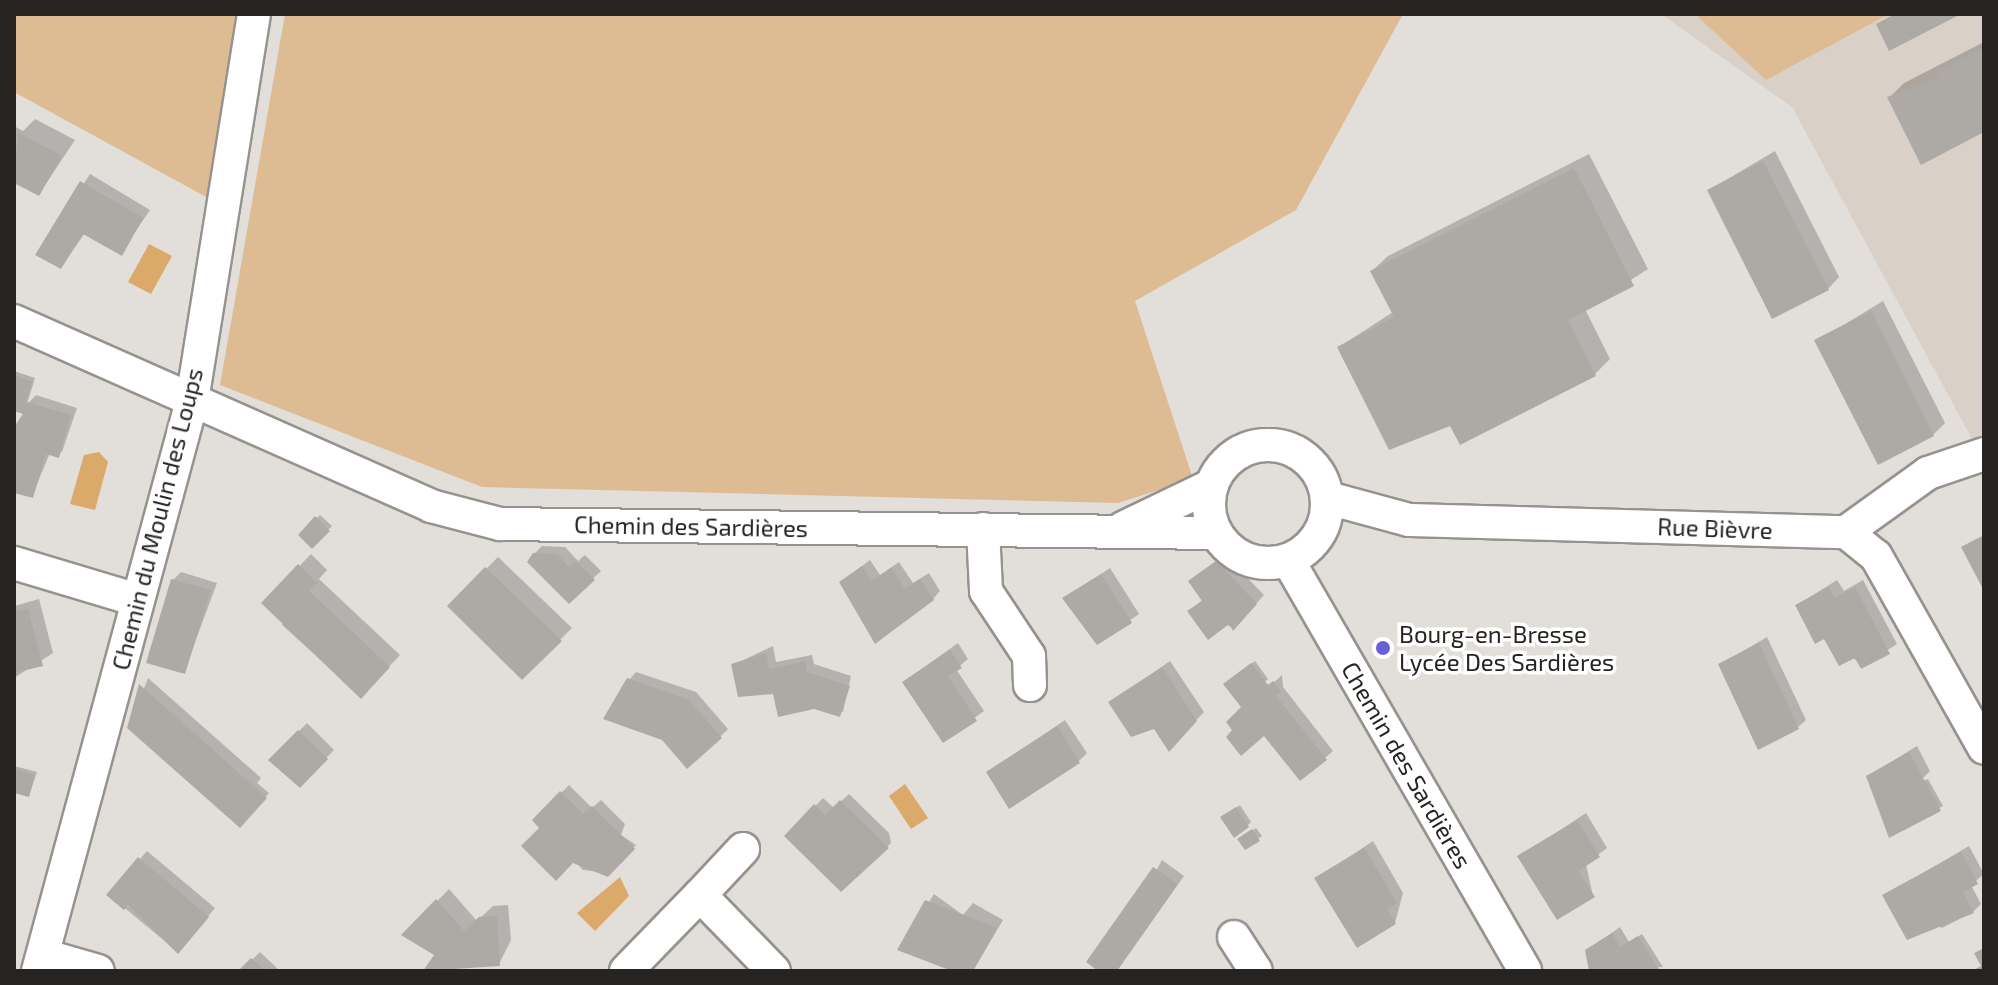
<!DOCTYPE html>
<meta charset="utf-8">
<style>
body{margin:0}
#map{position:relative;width:1998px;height:985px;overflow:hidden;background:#e2deda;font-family:"Exo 2",sans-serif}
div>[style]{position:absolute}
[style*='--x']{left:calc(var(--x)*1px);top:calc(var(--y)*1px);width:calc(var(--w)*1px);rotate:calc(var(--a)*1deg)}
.built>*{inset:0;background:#d9d0c7}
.green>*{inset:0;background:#ddbc93}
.water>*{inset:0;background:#dbaa6a}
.shadow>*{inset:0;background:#0003}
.building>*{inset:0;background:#ada9a5}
.roads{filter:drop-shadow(2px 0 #96938f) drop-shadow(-2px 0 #96938f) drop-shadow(0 2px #96938f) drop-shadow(0 -2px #96938f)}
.minor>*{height:32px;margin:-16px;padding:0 16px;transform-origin:16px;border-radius:16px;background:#fff}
.minor>.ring{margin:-16px;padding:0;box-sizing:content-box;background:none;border:32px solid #fff;border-radius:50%}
.dots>*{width:22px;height:22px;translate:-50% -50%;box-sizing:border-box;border:4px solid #fff;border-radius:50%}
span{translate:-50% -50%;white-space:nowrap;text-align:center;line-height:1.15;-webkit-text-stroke:7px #fff;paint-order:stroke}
.street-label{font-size:24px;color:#262423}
.poi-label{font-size:24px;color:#262423}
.left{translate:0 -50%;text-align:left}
.frame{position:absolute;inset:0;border:16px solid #262423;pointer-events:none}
</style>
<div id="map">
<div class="built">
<div style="clip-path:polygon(1661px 14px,1984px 14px,1984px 461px,1792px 107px)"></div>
</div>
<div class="green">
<div style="clip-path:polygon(14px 14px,239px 14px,208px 198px,14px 92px)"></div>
<div style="clip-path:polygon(285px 14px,1403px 14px,1296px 210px,1135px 301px,1193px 479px,1118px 503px,482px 487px,220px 385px)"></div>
<div style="clip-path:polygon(1695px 14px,1889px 14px,1766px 80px)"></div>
</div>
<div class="water">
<div style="clip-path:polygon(149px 244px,172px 256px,151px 294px,128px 282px)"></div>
<div style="clip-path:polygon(99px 452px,108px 462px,95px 510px,70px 504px,84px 455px)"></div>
<div style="clip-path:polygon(905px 784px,928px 818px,911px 829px,889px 796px)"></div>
<div style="clip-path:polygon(620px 877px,629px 896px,595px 931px,577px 913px)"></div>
</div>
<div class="shadow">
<div style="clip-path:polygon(1984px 42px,1984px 130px,1889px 98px,1904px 83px)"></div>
<div style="clip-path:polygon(35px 119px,75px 140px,39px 194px,14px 181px,14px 126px,23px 131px)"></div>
<div style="clip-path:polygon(1775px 151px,1839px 277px,1828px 289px,1709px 190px)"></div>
<div style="clip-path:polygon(1589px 154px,1648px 269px,1585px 309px,1610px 359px,1595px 374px,1339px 347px,1393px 312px,1372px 271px,1388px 256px)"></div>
<div style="clip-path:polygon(90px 174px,150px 210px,121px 253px,85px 233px,61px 267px,38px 254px)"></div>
<div style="clip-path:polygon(1883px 301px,1945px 423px,1933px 435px,1817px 341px)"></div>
<div style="clip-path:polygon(14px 371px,35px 378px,27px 404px,36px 395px,77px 408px,62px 452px,50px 453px,32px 496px,14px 491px,14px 437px,24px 412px,14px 409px)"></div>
<div style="clip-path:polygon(320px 515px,332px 526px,312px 546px,301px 535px)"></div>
<div style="clip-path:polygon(542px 546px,565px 547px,578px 561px,585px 555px,601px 571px,569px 601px,534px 554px)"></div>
<div style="clip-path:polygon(311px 554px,327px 570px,319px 579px,400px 655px,361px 696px,282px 625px,291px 615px,264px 603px)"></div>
<div style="clip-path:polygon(1225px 555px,1264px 595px,1234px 628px,1190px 611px,1203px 599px,1198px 574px)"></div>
<div style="clip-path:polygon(498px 557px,572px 628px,522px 677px,450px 606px)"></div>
<div style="clip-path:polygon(870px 560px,880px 575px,899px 562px,913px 583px,929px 573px,940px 591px,933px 599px,841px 582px)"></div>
<div style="clip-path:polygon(1110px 568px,1139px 614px,1098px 642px,1065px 598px)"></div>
<div style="clip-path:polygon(181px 572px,217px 583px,184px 672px,173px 580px)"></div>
<div style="clip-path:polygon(1837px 580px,1844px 591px,1863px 580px,1897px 644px,1862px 666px,1797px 605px)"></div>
<div style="clip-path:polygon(39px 599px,53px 653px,14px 678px,14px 606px)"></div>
<div style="clip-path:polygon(1767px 637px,1806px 720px,1798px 727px,1721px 664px)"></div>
<div style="clip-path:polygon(958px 643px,968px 659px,956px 669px,984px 711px,943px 741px,913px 675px)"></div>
<div style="clip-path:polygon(773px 646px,776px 662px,812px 655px,814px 664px,851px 676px,843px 712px,775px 692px,733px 665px)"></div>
<div style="clip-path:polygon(1170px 661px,1204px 712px,1169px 749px,1148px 716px,1111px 702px)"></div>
<div style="clip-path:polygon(1255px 661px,1268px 679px,1241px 704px,1228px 681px)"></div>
<div style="clip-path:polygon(636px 672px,696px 692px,728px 729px,720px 737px,629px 680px)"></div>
<div style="clip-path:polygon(1282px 675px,1283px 687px,1333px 751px,1325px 758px,1237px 715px)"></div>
<div style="clip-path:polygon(148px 678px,261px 778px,257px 783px,269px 793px,240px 825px,129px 727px)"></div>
<div style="clip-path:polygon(1065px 720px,1087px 753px,1079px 761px,1018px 800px,988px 773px)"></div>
<div style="clip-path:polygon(307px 723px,334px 750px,300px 785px,271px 760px)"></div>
<div style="clip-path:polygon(1917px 746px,1930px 771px,1919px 782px,1928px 779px,1943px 806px,1890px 836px,1868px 776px)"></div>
<div style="clip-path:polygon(14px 766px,37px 772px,29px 795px,14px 790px)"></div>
<div style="clip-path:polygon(569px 785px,592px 808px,601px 800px,625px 824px,621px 835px,636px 845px,609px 873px,583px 870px,535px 820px)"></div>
<div style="clip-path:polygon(849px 794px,889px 833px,891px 843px,873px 861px,787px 836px,823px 798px,834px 808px)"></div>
<div style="clip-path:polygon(1240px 805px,1251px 822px,1248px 825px,1226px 814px)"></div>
<div style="clip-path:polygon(1586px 813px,1607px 848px,1586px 864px,1593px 896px,1520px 857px)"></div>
<div style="clip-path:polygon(1256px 828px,1262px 836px,1245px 848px,1243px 836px)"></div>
<div style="clip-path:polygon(1373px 841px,1403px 893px,1395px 923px,1316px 879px)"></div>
<div style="clip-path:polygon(1969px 846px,1984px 874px,1971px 885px,1981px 904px,1973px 912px,1942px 928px,1884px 896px)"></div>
<div style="clip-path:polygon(147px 851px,215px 908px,178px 952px,109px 895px)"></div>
<div style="clip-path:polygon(1162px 860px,1184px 876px,1118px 969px,1102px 971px)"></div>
<div style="clip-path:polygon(449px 889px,477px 921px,493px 906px,508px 905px,511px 940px,499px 964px,425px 971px,437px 955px,404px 935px)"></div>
<div style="clip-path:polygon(934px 894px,963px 915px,973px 903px,1003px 920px,973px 971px,900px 949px)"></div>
<div style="clip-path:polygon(1620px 927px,1629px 942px,1642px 934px,1663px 967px,1591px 971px,1588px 950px)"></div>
<div style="clip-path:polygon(260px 952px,280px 971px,241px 971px)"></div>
</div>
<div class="building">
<div style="clip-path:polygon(1895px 14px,1961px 14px,1889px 51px,1876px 24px)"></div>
<div style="clip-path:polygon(1984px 47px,1984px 132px,1921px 165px,1887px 97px,1939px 78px,1936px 72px)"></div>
<div style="clip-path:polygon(18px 133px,62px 156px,39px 196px,14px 183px)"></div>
<div style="clip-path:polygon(1763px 161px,1829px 290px,1772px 319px,1707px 190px)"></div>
<div style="clip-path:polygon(1574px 168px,1634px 286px,1568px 320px,1596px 376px,1460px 445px,1450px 426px,1389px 450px,1337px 347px,1394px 317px,1370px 271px)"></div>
<div style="clip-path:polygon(80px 181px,143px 218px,122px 256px,83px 234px,61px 269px,35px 255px)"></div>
<div style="clip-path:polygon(1871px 311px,1934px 436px,1878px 465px,1814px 340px)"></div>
<div style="clip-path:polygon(14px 375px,32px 381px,26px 402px,71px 415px,59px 458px,46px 454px,33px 498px,14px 493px,14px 427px,23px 414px,14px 411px)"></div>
<div style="clip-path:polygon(315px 516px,330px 531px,312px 549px,298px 535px)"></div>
<div style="clip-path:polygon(1984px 535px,1984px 591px,1961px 547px)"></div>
<div style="clip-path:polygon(533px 553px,557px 554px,569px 567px,576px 561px,595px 580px,569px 604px,527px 562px)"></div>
<div style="clip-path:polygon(1216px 561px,1257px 604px,1233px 631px,1229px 624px,1208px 640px,1187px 611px,1202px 601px,1188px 581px)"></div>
<div style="clip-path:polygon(298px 564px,317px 583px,309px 591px,390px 667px,361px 699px,261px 603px)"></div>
<div style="clip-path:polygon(862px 566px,871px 581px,891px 568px,905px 589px,920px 579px,934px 600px,875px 644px,839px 582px)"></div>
<div style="clip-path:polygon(485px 567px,562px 641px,522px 680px,447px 606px)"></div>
<div style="clip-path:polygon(1101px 574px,1132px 623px,1097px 645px,1062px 598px)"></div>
<div style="clip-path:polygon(171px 579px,211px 590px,185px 674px,146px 663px)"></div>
<div style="clip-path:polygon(1829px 587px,1835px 598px,1855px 587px,1890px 654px,1861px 669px,1855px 658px,1839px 666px,1824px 639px,1815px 644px,1795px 605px)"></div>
<div style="clip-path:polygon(28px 609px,43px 666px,18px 672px,14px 682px,14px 611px)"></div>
<div style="clip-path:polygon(1759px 643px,1799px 729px,1758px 750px,1718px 664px)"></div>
<div style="clip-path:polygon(950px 650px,962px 668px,948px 676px,977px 721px,943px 743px,902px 682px)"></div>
<div style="clip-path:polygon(766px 653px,769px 669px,805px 661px,807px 672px,850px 686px,840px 717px,814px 709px,778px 717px,773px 694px,738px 697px,731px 664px)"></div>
<div style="clip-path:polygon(1251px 663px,1268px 685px,1273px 681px,1281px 692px,1276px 696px,1327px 760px,1300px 781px,1264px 736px,1241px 756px,1226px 737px,1232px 730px,1226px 722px,1241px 707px,1223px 684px)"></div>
<div style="clip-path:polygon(1162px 667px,1197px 721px,1169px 752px,1154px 729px,1131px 737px,1108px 702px)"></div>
<div style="clip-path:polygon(627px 678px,689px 700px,722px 738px,687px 769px,662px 740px,603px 719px)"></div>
<div style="clip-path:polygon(139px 684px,267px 798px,240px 828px,127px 728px)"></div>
<div style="clip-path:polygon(1057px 726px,1080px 763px,1009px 809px,986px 772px)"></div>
<div style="clip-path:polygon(298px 730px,328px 759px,300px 788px,268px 760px)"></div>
<div style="clip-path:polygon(1909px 752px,1941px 811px,1889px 838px,1866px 776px)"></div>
<div style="clip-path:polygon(14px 769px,35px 775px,29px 797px,14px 793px)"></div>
<div style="clip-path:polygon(560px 791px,583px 814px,592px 806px,635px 849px,608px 877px,573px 863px,556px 881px,521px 846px,539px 828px,532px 820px)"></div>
<div style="clip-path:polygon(840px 800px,889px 848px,841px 892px,784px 836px,814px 804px,825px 815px)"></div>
<div style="clip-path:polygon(1236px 807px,1249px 827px,1234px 838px,1220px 817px)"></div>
<div style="clip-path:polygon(1577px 820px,1600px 857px,1578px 871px,1595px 897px,1557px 920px,1517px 856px)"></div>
<div style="clip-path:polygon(1252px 829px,1260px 841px,1245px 850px,1237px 839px)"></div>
<div style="clip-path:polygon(1364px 848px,1397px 903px,1387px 909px,1396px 924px,1357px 948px,1314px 878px)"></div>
<div style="clip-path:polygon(1961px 852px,1978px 884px,1963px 892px,1974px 913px,1907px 940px,1882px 895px)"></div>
<div style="clip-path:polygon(138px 857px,209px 917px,178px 954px,128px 905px,124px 910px,106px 895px)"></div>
<div style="clip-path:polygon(1153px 867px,1178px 884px,1117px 971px,1098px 971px,1086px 962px)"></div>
<div style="clip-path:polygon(436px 899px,464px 931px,479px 917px,497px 916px,500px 966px,423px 971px,434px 955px,401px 935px)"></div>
<div style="clip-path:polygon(925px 900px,997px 928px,973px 971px,952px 971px,897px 950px)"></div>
<div style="clip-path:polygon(1612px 933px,1620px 947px,1638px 936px,1660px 971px,1589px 971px,1585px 950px)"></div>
<div style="clip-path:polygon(1984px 948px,1984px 971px,1972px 971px,1981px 966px,1974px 953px)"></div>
<div style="clip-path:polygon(251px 958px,265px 971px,238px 971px)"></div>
</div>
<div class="roads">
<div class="minor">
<div style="--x:14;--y:321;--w:456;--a:23.9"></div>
<div style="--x:431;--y:506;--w:71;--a:14.6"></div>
<div style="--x:500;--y:524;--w:716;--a:0.72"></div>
<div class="ring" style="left:1209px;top:445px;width:86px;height:86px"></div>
<div style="--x:1328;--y:498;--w:84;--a:15.2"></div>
<div style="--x:1409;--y:520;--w:437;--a:1.6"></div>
<div style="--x:1846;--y:532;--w:38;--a:39"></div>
<div style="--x:1876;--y:556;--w:220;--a:60.6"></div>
<div style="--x:1123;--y:528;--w:97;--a:-25.8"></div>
<div style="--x:983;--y:529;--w:62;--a:87.2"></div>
<div style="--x:986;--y:591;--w:78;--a:56.5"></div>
<div style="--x:1029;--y:656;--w:29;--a:88"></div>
<div style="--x:1846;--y:532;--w:101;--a:-35.7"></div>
<div style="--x:1928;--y:473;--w:59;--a:-18.7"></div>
<div style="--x:1288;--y:560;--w:474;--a:60"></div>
<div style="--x:14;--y:563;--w:128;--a:16.7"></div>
<div style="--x:700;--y:895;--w:63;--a:-46.9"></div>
<div style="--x:1234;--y:937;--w:40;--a:57.1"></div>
<div style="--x:43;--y:955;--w:57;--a:16.2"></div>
<div style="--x:38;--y:971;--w:590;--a:-74.88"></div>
<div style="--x:192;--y:401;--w:392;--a:-80.9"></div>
<div style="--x:626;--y:971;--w:106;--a:-45.8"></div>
<div style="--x:700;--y:895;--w:106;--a:45.8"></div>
</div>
</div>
<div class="dots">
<div style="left:1383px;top:648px;background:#695fd9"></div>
</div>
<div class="street-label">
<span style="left:157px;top:519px;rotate:-76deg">Chemin du Moulin des Loups</span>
<span style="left:691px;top:526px;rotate:1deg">Chemin des Sardières</span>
<span style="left:1715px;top:528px;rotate:2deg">Rue Bièvre</span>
<span style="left:1407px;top:765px;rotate:60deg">Chemin des Sardières</span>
</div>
<div class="poi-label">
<span class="left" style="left:1399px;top:648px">Bourg-en-Bresse<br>Lycée Des Sardières</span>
</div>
<div class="frame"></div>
</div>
